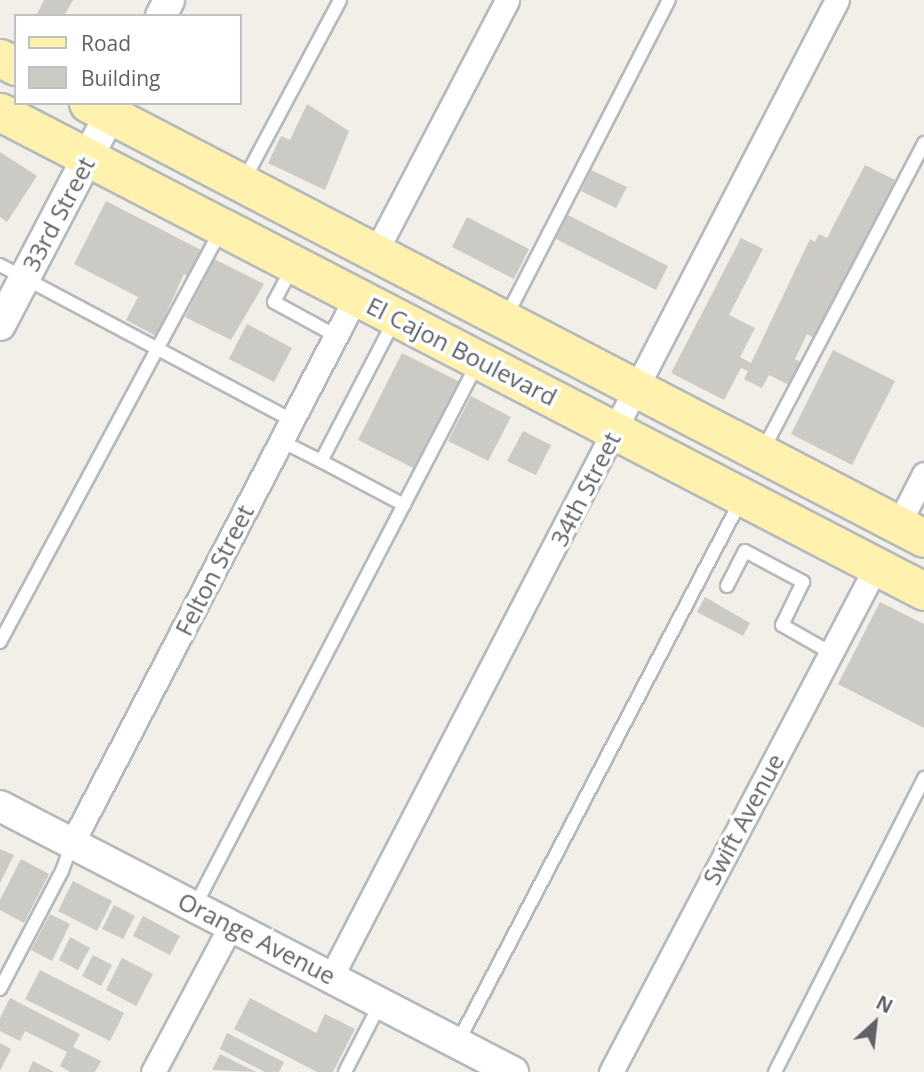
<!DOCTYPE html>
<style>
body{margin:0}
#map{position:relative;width:924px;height:1072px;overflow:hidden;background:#f1efe8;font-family:"Open Sans",sans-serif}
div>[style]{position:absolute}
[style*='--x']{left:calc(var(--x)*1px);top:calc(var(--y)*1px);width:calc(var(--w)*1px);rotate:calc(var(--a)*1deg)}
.building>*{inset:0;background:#cccac5}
.roads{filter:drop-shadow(2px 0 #b5b8bc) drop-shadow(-2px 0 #b5b8bc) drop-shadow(0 2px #b5b8bc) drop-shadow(0 -2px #b5b8bc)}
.service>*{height:12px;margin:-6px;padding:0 6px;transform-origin:6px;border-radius:6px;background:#fff}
.minor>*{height:23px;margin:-11.5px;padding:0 11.5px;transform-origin:11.5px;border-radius:11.5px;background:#fff}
.tertiary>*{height:30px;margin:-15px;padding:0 15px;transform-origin:15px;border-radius:15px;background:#fff}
.primary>*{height:37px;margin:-18.5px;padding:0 18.5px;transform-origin:18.5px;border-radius:18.5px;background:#fff2af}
span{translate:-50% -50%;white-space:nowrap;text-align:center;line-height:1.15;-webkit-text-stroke:7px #fff;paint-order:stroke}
.street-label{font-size:24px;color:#5f6368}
.legend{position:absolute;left:14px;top:14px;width:228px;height:91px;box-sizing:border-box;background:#fff;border:2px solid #bfc1c3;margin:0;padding:9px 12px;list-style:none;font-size:21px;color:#5f6368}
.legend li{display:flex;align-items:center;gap:14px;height:35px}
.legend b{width:35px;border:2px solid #bfc1c3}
.north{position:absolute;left:840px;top:988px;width:70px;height:70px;-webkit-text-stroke:5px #fff;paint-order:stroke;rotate:27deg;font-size:19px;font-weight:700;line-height:28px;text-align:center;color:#5f6368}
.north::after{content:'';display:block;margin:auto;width:24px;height:32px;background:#5f6368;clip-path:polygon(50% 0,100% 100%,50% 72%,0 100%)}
</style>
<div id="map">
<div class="building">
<div style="clip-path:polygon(44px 0,73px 0,64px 16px,36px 16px)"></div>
<div style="clip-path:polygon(307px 104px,349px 131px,325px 190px,268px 163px,281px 136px,290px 140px)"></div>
<div style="clip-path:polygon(0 152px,37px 176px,7px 222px,0 217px)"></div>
<div style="clip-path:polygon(865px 165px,899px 182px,818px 340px,807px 334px,795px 359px,805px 364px,793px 387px,769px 375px,762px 388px,744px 379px,748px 371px,741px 368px,724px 400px,671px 373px,741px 238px,763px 249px,729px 315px,755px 328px,740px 357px,751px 363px,810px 239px,815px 242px,819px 234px,827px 238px)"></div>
<div style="clip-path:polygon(591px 170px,627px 187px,616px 208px,581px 191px)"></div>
<div style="clip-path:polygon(106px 201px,203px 251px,190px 277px,184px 274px,156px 336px,126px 320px,138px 297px,74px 264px)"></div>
<div style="clip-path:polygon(568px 215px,668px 266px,656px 290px,556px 239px)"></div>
<div style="clip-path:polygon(467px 217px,529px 249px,514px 279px,452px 247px)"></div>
<div style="clip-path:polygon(214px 259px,264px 284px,231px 340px,185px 317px)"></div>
<div style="clip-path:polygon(247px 324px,292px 348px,274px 382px,229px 359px)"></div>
<div style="clip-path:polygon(833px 350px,895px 381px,852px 465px,791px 434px)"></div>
<div style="clip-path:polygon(402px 353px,464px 384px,419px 471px,358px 440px)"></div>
<div style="clip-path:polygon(471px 396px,511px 417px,488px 461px,448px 441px)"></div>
<div style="clip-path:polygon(523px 431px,551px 445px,536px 475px,507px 461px)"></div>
<div style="clip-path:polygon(705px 597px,750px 623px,743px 636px,697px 612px)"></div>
<div style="clip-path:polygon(880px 602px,924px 624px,924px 728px,838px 684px)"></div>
<div style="clip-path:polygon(0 849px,14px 855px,0 883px)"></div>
<div style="clip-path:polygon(21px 859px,49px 874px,24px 923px,0 910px,0 900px)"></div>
<div style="clip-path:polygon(73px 881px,112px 901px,97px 931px,58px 911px)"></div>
<div style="clip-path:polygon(114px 905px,135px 916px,123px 939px,102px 929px)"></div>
<div style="clip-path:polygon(50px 914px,70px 924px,52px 961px,31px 950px)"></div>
<div style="clip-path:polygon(143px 916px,180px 936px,170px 955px,133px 936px)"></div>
<div style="clip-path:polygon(70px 937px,90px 948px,78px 970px,59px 960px)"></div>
<div style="clip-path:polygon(93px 955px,112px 965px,101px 986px,82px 976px)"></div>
<div style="clip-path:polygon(122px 958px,153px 974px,136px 1006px,106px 990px)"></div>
<div style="clip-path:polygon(40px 970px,124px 1013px,110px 1041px,25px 999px)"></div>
<div style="clip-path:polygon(10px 998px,80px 1034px,73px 1047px,101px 1061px,95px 1072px,70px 1072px,60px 1066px,67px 1052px,25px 1031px,20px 1041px,0 1031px,0 1018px)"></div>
<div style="clip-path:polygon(250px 998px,316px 1033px,325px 1014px,355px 1029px,333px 1072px,317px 1072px,234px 1029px)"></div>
<div style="clip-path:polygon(227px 1033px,284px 1062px,279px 1072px,265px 1072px,220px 1049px)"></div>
<div style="clip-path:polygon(0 1043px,11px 1049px,0 1071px)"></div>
<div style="clip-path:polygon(220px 1054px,256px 1072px,212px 1070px)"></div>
<div style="clip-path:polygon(33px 1061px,54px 1072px,28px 1072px)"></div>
</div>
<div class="roads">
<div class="service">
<div style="--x:243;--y:182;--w:206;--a:-61.9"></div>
<div style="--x:0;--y:265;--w:331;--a:28"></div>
<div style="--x:292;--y:268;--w:38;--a:118"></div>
<div style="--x:274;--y:302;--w:71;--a:28.7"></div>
<div style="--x:506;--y:317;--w:356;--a:-62.8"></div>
<div style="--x:394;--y:321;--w:158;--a:117.5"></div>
<div style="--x:321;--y:461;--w:94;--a:27.9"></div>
<div style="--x:281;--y:441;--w:45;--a:26.6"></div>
<div style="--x:763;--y:450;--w:347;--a:-62.3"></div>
<div style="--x:727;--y:586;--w:39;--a:-63"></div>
<div style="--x:745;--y:551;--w:66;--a:28.1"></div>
<div style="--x:803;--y:582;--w:48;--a:116"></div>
<div style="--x:782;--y:625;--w:56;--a:29.7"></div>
<div style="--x:0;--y:642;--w:468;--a:-61.8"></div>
<div style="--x:195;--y:906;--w:611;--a:-62.51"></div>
<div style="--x:0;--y:989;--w:133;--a:-62.3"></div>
<div style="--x:62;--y:871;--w:30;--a:-70"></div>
<div style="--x:458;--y:1042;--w:611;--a:-62.43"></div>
<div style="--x:345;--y:1072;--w:76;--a:-62.8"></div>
<div style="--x:775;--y:1072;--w:330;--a:-63.1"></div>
</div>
<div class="minor">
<div style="--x:375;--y:253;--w:285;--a:-62.4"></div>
<div style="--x:898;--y:525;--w:57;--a:-63"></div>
<div style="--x:72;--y:843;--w:615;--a:-62.52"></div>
<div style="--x:331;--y:977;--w:1100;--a:-62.62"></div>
<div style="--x:153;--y:1072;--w:166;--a:-62"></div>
<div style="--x:611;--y:1072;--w:570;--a:-62.31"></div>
</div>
<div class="tertiary">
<div style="--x:161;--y:16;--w:18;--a:-63"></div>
<div style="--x:0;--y:325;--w:250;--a:-62.4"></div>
<div style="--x:0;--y:806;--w:578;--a:27.41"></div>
</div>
<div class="primary">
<div style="--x:0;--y:58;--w:18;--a:27"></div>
<div style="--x:88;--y:103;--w:942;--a:27.49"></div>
<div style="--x:0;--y:112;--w:1041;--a:27.4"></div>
</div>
</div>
<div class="street-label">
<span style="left:58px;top:214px;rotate:-62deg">33rd Street</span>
<span style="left:462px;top:351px;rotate:27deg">El Cajon Boulevard</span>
<span style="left:585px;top:489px;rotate:-63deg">34th Street</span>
<span style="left:214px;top:570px;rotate:-63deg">Felton Street</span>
<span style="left:743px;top:819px;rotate:-62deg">Swift Avenue</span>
<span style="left:257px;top:938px;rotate:27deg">Orange Avenue</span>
</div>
<ul class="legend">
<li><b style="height:9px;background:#fff2af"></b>Road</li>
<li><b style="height:19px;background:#cccac5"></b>Building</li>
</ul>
<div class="north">N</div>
</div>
